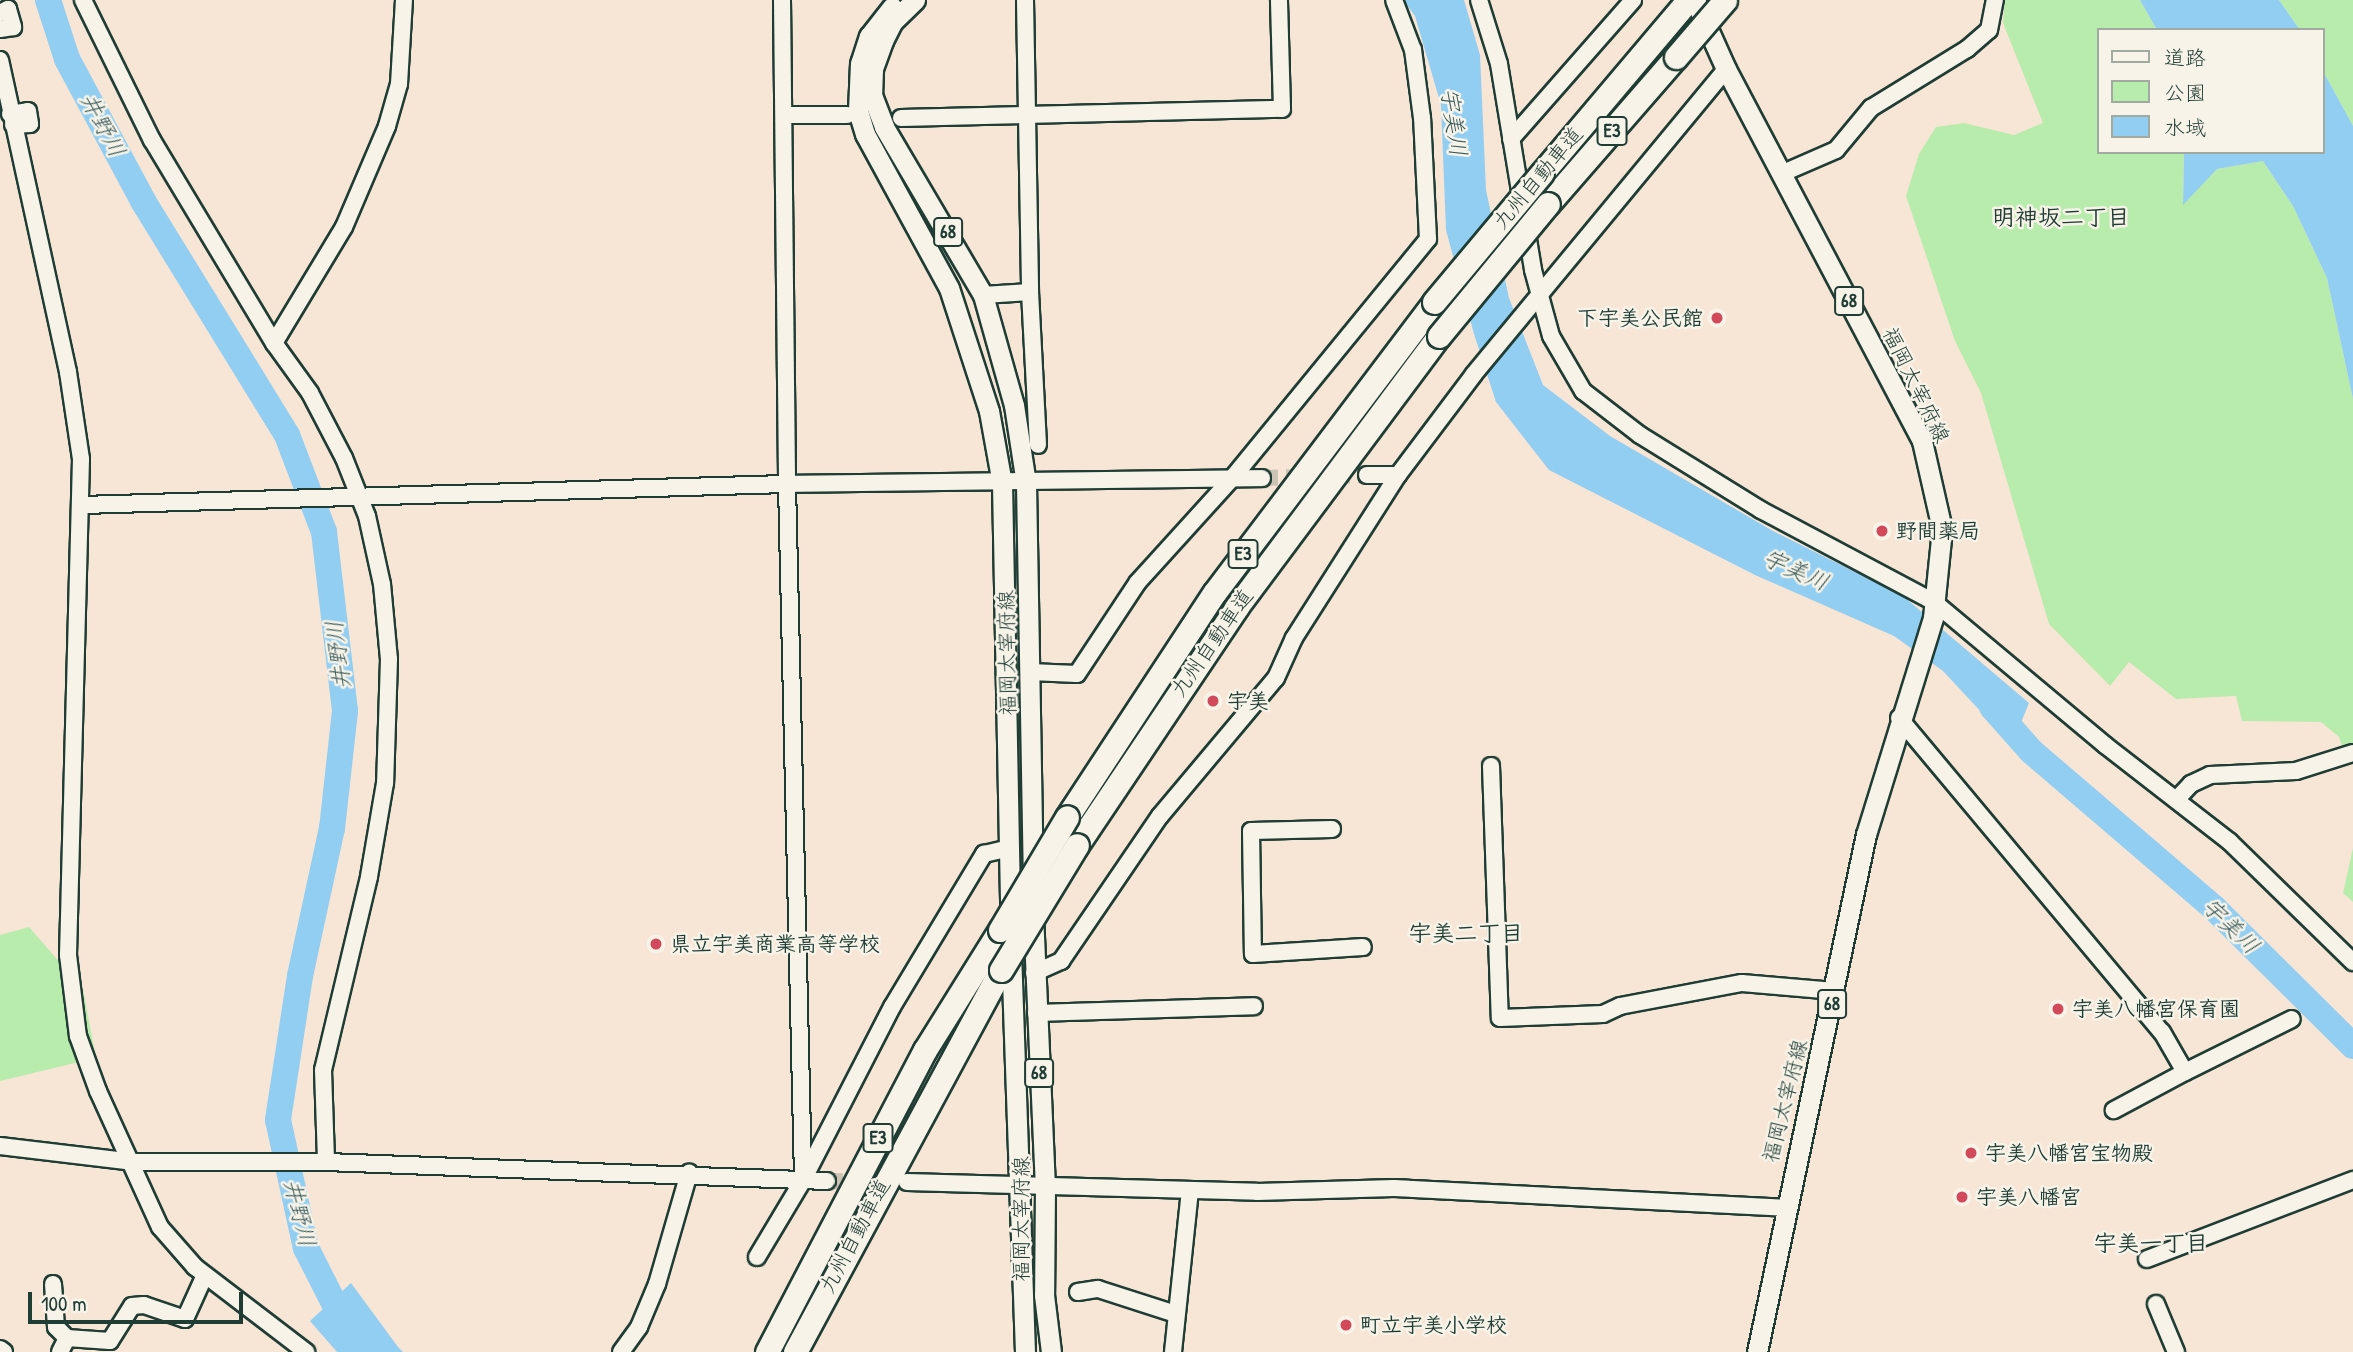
<!DOCTYPE html>
<meta charset="utf-8">
<style>
body{margin:0}
#map{position:relative;width:2353px;height:1352px;overflow:hidden;background:#f7e5d5;font-family:"Patrick Hand","Klee One",sans-serif}
div>[style]{position:absolute}
[style*='--x']{left:calc(var(--x)*1px);top:calc(var(--y)*1px);width:calc(var(--w)*1px);rotate:calc(var(--a)*1deg)}
.green>*{inset:0;background:#b8ecad}
.water>*{inset:0;background:#92cef2}
.river>*{height:26px;margin:-13px;padding:0 13px;transform-origin:13px;border-radius:13px;background:#92cef2}
.minor-tunnel>*{height:16px;margin-top:-8px;transform-origin:0;background:repeating-linear-gradient(90deg,#ccc3b5 0 16px,transparent 0 24px)}
.roads{filter:drop-shadow(2px 0 #1f3d34) drop-shadow(-2px 0 #1f3d34) drop-shadow(0 2px #1f3d34) drop-shadow(0 -2px #1f3d34)}
.minor>*{height:16px;margin:-8px;padding:0 8px;transform-origin:8px;border-radius:8px;background:#f7f3e8}
.major>*{height:19px;margin:-9.5px;padding:0 9.5px;transform-origin:9.5px;border-radius:9.5px;background:#f7f3e8}
.highway>*{height:23px;margin:-11.5px;padding:0 11.5px;transform-origin:11.5px;border-radius:11.5px;background:#f7f3e8}
.bridges{filter:drop-shadow(2px 0 #1f3d34) drop-shadow(-2px 0 #1f3d34) drop-shadow(0 2px #1f3d34) drop-shadow(0 -2px #1f3d34)}
.highway-bridge>*{height:23px;margin:-11.5px;padding:0 11.5px;transform-origin:11.5px;border-radius:11.5px;background:#f7f3e8}
.dots>*{width:19px;height:19px;translate:-50% -50%;box-sizing:border-box;border:4px solid #f7f3e8;border-radius:50%}
span{translate:-50% -50%;white-space:nowrap;text-align:center;line-height:1.15;-webkit-text-stroke:5px #f7f3e8;paint-order:stroke}
.shield-label span{padding:2px 5px;background:#f7f3e8;border:2px solid;border-radius:5px;-webkit-text-stroke-width:0}
.shield-label{font-size:19px;color:#1f3d34;font-weight:700}
.street-label{font-size:21px;color:#1f3d34}
.poi-label{font-size:21px;color:#1f3d34;font-weight:700}
.right{translate:-100% -50%;text-align:right}
.left{translate:0 -50%;text-align:left}
.water-label{font-size:23px;color:#365a5a;font-style:italic}
.neighbourhood-label{font-size:23px;color:#1f3d34;font-weight:700}
.legend{position:absolute;left:2097px;top:28px;width:228px;height:126px;box-sizing:border-box;background:#f7f3e8;border:2px solid #a1aaa0;margin:0;padding:9px 12px;list-style:none;font-size:21px;color:#1f3d34}
.legend li{display:flex;align-items:center;gap:14px;height:35px}
.legend b{width:35px;border:2px solid #a1aaa0}
.scale{position:absolute;left:28px;top:1292px;width:215px;height:32px;box-sizing:border-box;border:4px solid #1f3d34;border-top:0;padding-left:9px;font-size:21px;line-height:24px;white-space:nowrap;color:#1f3d34;-webkit-text-stroke:5px #f7f3e8;paint-order:stroke}
</style>
<div id="map">
<div class="green">
<div style="clip-path:polygon(2005px 0,2140px 0,2157px 30px,2099px 30px,2099px 152px,2184px 152px,2183px 204px,2217px 169px,2263px 161px,2293px 206px,2327px 278px,2353px 399px,2353px 745px,2343px 749px,2339px 737px,2321px 722px,2242px 721px,2236px 696px,2176px 699px,2129px 662px,2110px 686px,2049px 624px,1981px 393px,1955px 341px,1906px 196px,1919px 154px,1936px 127px,1964px 123px,2014px 135px,2043px 123px,2003px 23px)"></div>
<div style="clip-path:polygon(2279px 0,2353px 0,2353px 126px,2323px 71px,2323px 30px,2300px 30px)"></div>
<div style="clip-path:polygon(2353px 848px,2353px 902px,2343px 893px)"></div>
<div style="clip-path:polygon(29px 927px,83px 989px,96px 1058px,0 1081px,0 935px)"></div>
</div>
<div class="water">
<div style="clip-path:polygon(1403px 0,1464px 0,1480px 55px,1486px 190px,1509px 298px,1543px 385px,1610px 436px,1773px 531px,1903px 596px,2029px 703px,2012px 745px,1943px 671px,1894px 636px,1755px 575px,1549px 470px,1496px 402px,1474px 334px,1446px 230px,1441px 105px,1415px 16px)"></div>
<div style="clip-path:polygon(2140px 0,2279px 0,2300px 30px,2157px 30px)"></div>
<div style="clip-path:polygon(2323px 71px,2353px 126px,2353px 399px,2327px 278px,2293px 206px,2263px 161px,2217px 169px,2183px 205px,2184px 152px,2323px 152px)"></div>
<div style="clip-path:polygon(351px 1283px,398px 1347px,403px 1352px,337px 1352px,310px 1321px)"></div>
</div>
<div class="river">
<div style="--x:48;--y:0;--w:62;--a:72.1"></div>
<div style="--x:67;--y:59;--w:161;--a:61.8"></div>
<div style="--x:143;--y:201;--w:275;--a:58.4"></div>
<div style="--x:287;--y:435;--w:104;--a:69.1"></div>
<div style="--x:324;--y:532;--w:180;--a:83.3"></div>
<div style="--x:345;--y:711;--w:118;--a:96.3"></div>
<div style="--x:332;--y:828;--w:151;--a:102.2"></div>
<div style="--x:300;--y:976;--w:146;--a:98.7"></div>
<div style="--x:278;--y:1120;--w:131;--a:77.7"></div>
<div style="--x:306;--y:1248;--w:80;--a:63.1"></div>
<div style="--x:342;--y:1319;--w:43;--a:49.7"></div>
<div style="--x:1992;--y:707;--w:59;--a:48.4"></div>
<div style="--x:2031;--y:751;--w:241;--a:40.6"></div>
<div style="--x:2214;--y:908;--w:196;--a:44.8"></div>
</div>
<div class="minor-tunnel">
<div style="--x:1262;--y:478;--w:105;--a:-1.6"></div>
<div style="--x:827;--y:1181;--w:67;--a:0.9"></div>
</div>
<div class="roads">
<div class="minor">
<div style="--x:83;--y:0;--w:156;--a:63.8"></div>
<div style="--x:152;--y:140;--w:237;--a:59"></div>
<div style="--x:274;--y:343;--w:62;--a:54.2"></div>
<div style="--x:310;--y:393;--w:73;--a:62.4"></div>
<div style="--x:344;--y:458;--w:62;--a:68.4"></div>
<div style="--x:367;--y:516;--w:70;--a:77.6"></div>
<div style="--x:382;--y:584;--w:75;--a:84.7"></div>
<div style="--x:389;--y:659;--w:124;--a:91.8"></div>
<div style="--x:385;--y:783;--w:95;--a:99.7"></div>
<div style="--x:369;--y:877;--w:198;--a:103.4"></div>
<div style="--x:323;--y:1070;--w:92;--a:88.1"></div>
<div style="--x:782;--y:0;--w:484;--a:89.4"></div>
<div style="--x:787;--y:484;--w:696;--a:88.68"></div>
<div style="--x:1025;--y:0;--w:292;--a:89"></div>
<div style="--x:1030;--y:292;--w:153;--a:87"></div>
<div style="--x:1479;--y:0;--w:67;--a:72.6"></div>
<div style="--x:1499;--y:64;--w:209;--a:80.6"></div>
<div style="--x:1533;--y:270;--w:68;--a:74.7"></div>
<div style="--x:1551;--y:336;--w:64;--a:59.8"></div>
<div style="--x:1583;--y:391;--w:72;--a:37.7"></div>
<div style="--x:1640;--y:435;--w:142;--a:31.8"></div>
<div style="--x:1761;--y:510;--w:196;--a:28"></div>
<div style="--x:1934;--y:602;--w:223;--a:39.9"></div>
<div style="--x:2105;--y:745;--w:158;--a:37.8"></div>
<div style="--x:2230;--y:842;--w:172;--a:44.3"></div>
<div style="--x:0;--y:13;--w:9;--a:-27"></div>
<div style="--x:8;--y:9;--w:19;--a:74"></div>
<div style="--x:13;--y:27;--w:13;--a:171"></div>
<div style="--x:0;--y:60;--w:319;--a:77.7"></div>
<div style="--x:68;--y:372;--w:88;--a:81.5"></div>
<div style="--x:81;--y:459;--w:496;--a:91.5"></div>
<div style="--x:68;--y:955;--w:82;--a:83"></div>
<div style="--x:78;--y:1036;--w:59;--a:70"></div>
<div style="--x:98;--y:1091;--w:149;--a:65.5"></div>
<div style="--x:160;--y:1227;--w:53;--a:48.8"></div>
<div style="--x:195;--y:1267;--w:140;--a:37.4"></div>
<div style="--x:10;--y:114;--w:18;--a:-9"></div>
<div style="--x:28;--y:111;--w:13;--a:81"></div>
<div style="--x:30;--y:124;--w:17;--a:177"></div>
<div style="--x:784;--y:115;--w:63;--a:0"></div>
<div style="--x:901;--y:118;--w:381;--a:-1.4"></div>
<div style="--x:1282;--y:109;--w:109;--a:-91.6"></div>
<div style="--x:1511;--y:139;--w:185;--a:-48.7"></div>
<div style="--x:1783;--y:173;--w:58;--a:-23.5"></div>
<div style="--x:1836;--y:150;--w:55;--a:-50.2"></div>
<div style="--x:1871;--y:108;--w:113;--a:-31.6"></div>
<div style="--x:1967;--y:49;--w:29;--a:-41"></div>
<div style="--x:1989;--y:30;--w:31;--a:-79"></div>
<div style="--x:983;--y:295;--w:47;--a:-3.7"></div>
<div style="--x:274;--y:343;--w:135;--a:-58.9"></div>
<div style="--x:344;--y:227;--w:110;--a:-66.9"></div>
<div style="--x:387;--y:126;--w:44;--a:-74.1"></div>
<div style="--x:399;--y:84;--w:84;--a:-86.6"></div>
<div style="--x:1367;--y:475;--w:31;--a:0"></div>
<div style="--x:82;--y:505;--w:705;--a:-1.71"></div>
<div style="--x:787;--y:484;--w:475;--a:-0.7"></div>
<div style="--x:1030;--y:672;--w:47;--a:2.4"></div>
<div style="--x:1077;--y:674;--w:110;--a:-56.5"></div>
<div style="--x:1138;--y:582;--w:143;--a:-47.8"></div>
<div style="--x:1234;--y:476;--w:306;--a:-50.7"></div>
<div style="--x:1428;--y:239;--w:121;--a:-92.8"></div>
<div style="--x:1422;--y:118;--w:69;--a:-97.5"></div>
<div style="--x:1413;--y:50;--w:53;--a:-110.8"></div>
<div style="--x:1899;--y:718;--w:410;--a:50.1"></div>
<div style="--x:2162;--y:1032;--w:46;--a:60.1"></div>
<div style="--x:2185;--y:1072;--w:81;--a:151.8"></div>
<div style="--x:1491;--y:766;--w:252;--a:88"></div>
<div style="--x:1500;--y:1018;--w:103;--a:-2.2"></div>
<div style="--x:1603;--y:1014;--w:19;--a:-25"></div>
<div style="--x:1620;--y:1006;--w:124;--a:-10.7"></div>
<div style="--x:1742;--y:983;--w:93;--a:4.9"></div>
<div style="--x:2177;--y:799;--w:21;--a:-47"></div>
<div style="--x:2191;--y:784;--w:21;--a:-25"></div>
<div style="--x:2210;--y:775;--w:86;--a:-2.7"></div>
<div style="--x:2296;--y:771;--w:60;--a:-17.5"></div>
<div style="--x:1332;--y:829;--w:81;--a:178.6"></div>
<div style="--x:1251;--y:831;--w:123;--a:89.1"></div>
<div style="--x:1253;--y:954;--w:110;--a:-3.6"></div>
<div style="--x:1034;--y:973;--w:30;--a:-24"></div>
<div style="--x:1061;--y:961;--w:176;--a:-55.7"></div>
<div style="--x:1160;--y:816;--w:180;--a:-50"></div>
<div style="--x:1276;--y:678;--w:44;--a:-65.8"></div>
<div style="--x:1294;--y:638;--w:193;--a:-57.5"></div>
<div style="--x:1398;--y:475;--w:126;--a:-53"></div>
<div style="--x:1474;--y:374;--w:396;--a:-50.4"></div>
<div style="--x:1036;--y:1013;--w:218;--a:-1.8"></div>
<div style="--x:2185;--y:1072;--w:119;--a:-26.4"></div>
<div style="--x:0;--y:1146;--w:135;--a:6.8"></div>
<div style="--x:134;--y:1162;--w:192;--a:0"></div>
<div style="--x:326;--y:1162;--w:501;--a:2.17"></div>
<div style="--x:907;--y:1182;--w:350;--a:1.6"></div>
<div style="--x:1257;--y:1192;--w:137;--a:-1.7"></div>
<div style="--x:1394;--y:1188;--w:391;--a:2.9"></div>
<div style="--x:757;--y:1257;--w:90;--a:-59.1"></div>
<div style="--x:803;--y:1180;--w:195;--a:-62.8"></div>
<div style="--x:892;--y:1007;--w:179;--a:-59"></div>
<div style="--x:984;--y:854;--w:26;--a:-13"></div>
<div style="--x:2147;--y:1259;--w:221;--a:-21"></div>
<div style="--x:53;--y:1284;--w:43;--a:86"></div>
<div style="--x:56;--y:1327;--w:16;--a:45"></div>
<div style="--x:1078;--y:1292;--w:20;--a:-9"></div>
<div style="--x:1098;--y:1289;--w:82;--a:17.8"></div>
<div style="--x:2156;--y:1304;--w:52;--a:67.4"></div>
<div style="--x:0;--y:1349;--w:5;--a:37"></div>
<div style="--x:60;--y:1352;--w:16;--a:-63"></div>
<div style="--x:67;--y:1338;--w:43;--a:4"></div>
<div style="--x:110;--y:1341;--w:41;--a:-57.8"></div>
<div style="--x:132;--y:1306;--w:12;--a:-5"></div>
<div style="--x:144;--y:1305;--w:43;--a:18.9"></div>
<div style="--x:185;--y:1319;--w:48;--a:-65.6"></div>
<div style="--x:621;--y:1352;--w:31;--a:-54"></div>
<div style="--x:639;--y:1327;--w:47;--a:-67.3"></div>
<div style="--x:657;--y:1284;--w:116;--a:-73.9"></div>
<div style="--x:1173;--y:1352;--w:162;--a:-84"></div>
</div>
<div class="major">
<div style="--x:915;--y:0;--w:30;--a:136"></div>
<div style="--x:893;--y:21;--w:22;--a:117"></div>
<div style="--x:883;--y:41;--w:30;--a:110"></div>
<div style="--x:873;--y:69;--w:26;--a:92"></div>
<div style="--x:872;--y:95;--w:34;--a:69"></div>
<div style="--x:884;--y:127;--w:195;--a:59.5"></div>
<div style="--x:983;--y:295;--w:114;--a:74.3"></div>
<div style="--x:1014;--y:405;--w:79;--a:81.3"></div>
<div style="--x:1026;--y:483;--w:396;--a:89"></div>
<div style="--x:1695;--y:0;--w:76;--a:65.8"></div>
<div style="--x:1726;--y:69;--w:420;--a:62.2"></div>
<div style="--x:1922;--y:441;--w:90;--a:77.2"></div>
<div style="--x:1942;--y:529;--w:89;--a:95.8"></div>
<div style="--x:1933;--y:618;--w:226;--a:107.2"></div>
<div style="--x:1866;--y:834;--w:529;--a:101.88"></div>
<div style="--x:892;--y:7;--w:37;--a:128"></div>
<div style="--x:869;--y:36;--w:28;--a:108"></div>
<div style="--x:860;--y:63;--w:48;--a:92.4"></div>
<div style="--x:858;--y:111;--w:24;--a:73"></div>
<div style="--x:865;--y:134;--w:175;--a:61.4"></div>
<div style="--x:949;--y:288;--w:129;--a:72"></div>
<div style="--x:989;--y:411;--w:73;--a:79.8"></div>
<div style="--x:1002;--y:483;--w:434;--a:88.9"></div>
<div style="--x:1033;--y:913;--w:276;--a:87.5"></div>
<div style="--x:1045;--y:1189;--w:106;--a:90.5"></div>
<div style="--x:1044;--y:1295;--w:57;--a:83"></div>
<div style="--x:1011;--y:951;--w:401;--a:88"></div>
</div>
<div class="highway">
<div style="--x:1542;--y:173;--w:226;--a:-49.8"></div>
<div style="--x:1548;--y:204;--w:195;--a:-49"></div>
<div style="--x:1067;--y:817;--w:269;--a:-56.7"></div>
<div style="--x:1215;--y:592;--w:363;--a:-52.9"></div>
<div style="--x:1077;--y:845;--w:285;--a:-56.1"></div>
<div style="--x:1236;--y:608;--w:339;--a:-53.3"></div>
<div style="--x:767;--y:1352;--w:341;--a:-62.4"></div>
<div style="--x:925;--y:1050;--w:142;--a:-58"></div>
<div style="--x:795;--y:1352;--w:434;--a:-61.7"></div>
</div>
</div>
<div class="bridges">
<div class="highway-bridge">
<div style="--x:1676;--y:57;--w:75;--a:-49.3"></div>
<div style="--x:1434;--y:302;--w:168;--a:-50.1"></div>
<div style="--x:1439;--y:336;--w:171;--a:-50.5"></div>
<div style="--x:1000;--y:930;--w:131;--a:-59.3"></div>
<div style="--x:1001;--y:970;--w:146;--a:-58.7"></div>
</div>
</div>
<div class="dots">
<div style="left:1717px;top:318px;background:#d1495b"></div>
<div style="left:1882px;top:531px;background:#d1495b"></div>
<div style="left:1213px;top:701px;background:#d1495b"></div>
<div style="left:656px;top:944px;background:#d1495b"></div>
<div style="left:2058px;top:1009px;background:#d1495b"></div>
<div style="left:1971px;top:1153px;background:#d1495b"></div>
<div style="left:1962px;top:1197px;background:#d1495b"></div>
<div style="left:1346px;top:1325px;background:#d1495b"></div>
</div>
<div class="shield-label">
<span style="left:1612px;top:131px">E3</span>
<span style="left:948px;top:232px">68</span>
<span style="left:1849px;top:301px">68</span>
<span style="left:1243px;top:554px">E3</span>
<span style="left:1832px;top:1004px">68</span>
<span style="left:1039px;top:1073px">68</span>
<span style="left:878px;top:1138px">E3</span>
</div>
<div class="street-label">
<span style="left:1538px;top:178px;rotate:-50deg">九州自動車道</span>
<span style="left:1916px;top:385px;rotate:64deg">福岡太宰府線</span>
<span style="left:1212px;top:643px;rotate:-55deg">九州自動車道</span>
<span style="left:1007px;top:653px;rotate:-91deg">福岡太宰府線</span>
<span style="left:1785px;top:1101px;rotate:-76deg">福岡太宰府線</span>
<span style="left:1021px;top:1219px;rotate:-90deg">福岡太宰府線</span>
<span style="left:855px;top:1236px;rotate:-62deg">九州自動車道</span>
</div>
<div class="poi-label">
<span class="right" style="left:1703px;top:318px">下宇美公民館</span>
<span class="left" style="left:1896px;top:531px">野間薬局</span>
<span class="left" style="left:1227px;top:701px">宇美</span>
<span class="left" style="left:670px;top:944px">県立宇美商業高等学校</span>
<span class="left" style="left:2072px;top:1009px">宇美八幡宮保育園</span>
<span class="left" style="left:1985px;top:1153px">宇美八幡宮宝物殿</span>
<span class="left" style="left:1976px;top:1197px">宇美八幡宮</span>
<span class="left" style="left:1360px;top:1325px">町立宇美小学校</span>
</div>
<div class="water-label">
<span style="left:1454px;top:122px;rotate:82deg">宇美川</span>
<span style="left:103px;top:125px;rotate:62deg">井野川</span>
<span style="left:1796px;top:570px;rotate:24deg">宇美川</span>
<span style="left:338px;top:655px;rotate:-97deg">井野川</span>
<span style="left:2231px;top:926px;rotate:44deg">宇美川</span>
<span style="left:300px;top:1213px;rotate:76deg">井野川</span>
</div>
<div class="neighbourhood-label">
<span style="left:2061px;top:217px">明神坂二丁目</span>
<span style="left:1466px;top:933px">宇美二丁目</span>
<span style="left:2151px;top:1243px">宇美一丁目</span>
</div>
<ul class="legend">
<li><b style="height:9px;background:#f7f3e8"></b>道路</li>
<li><b style="height:19px;background:#b8ecad"></b>公園</li>
<li><b style="height:19px;background:#92cef2"></b>水域</li>
</ul>
<div class="scale">100 m</div>
</div>
